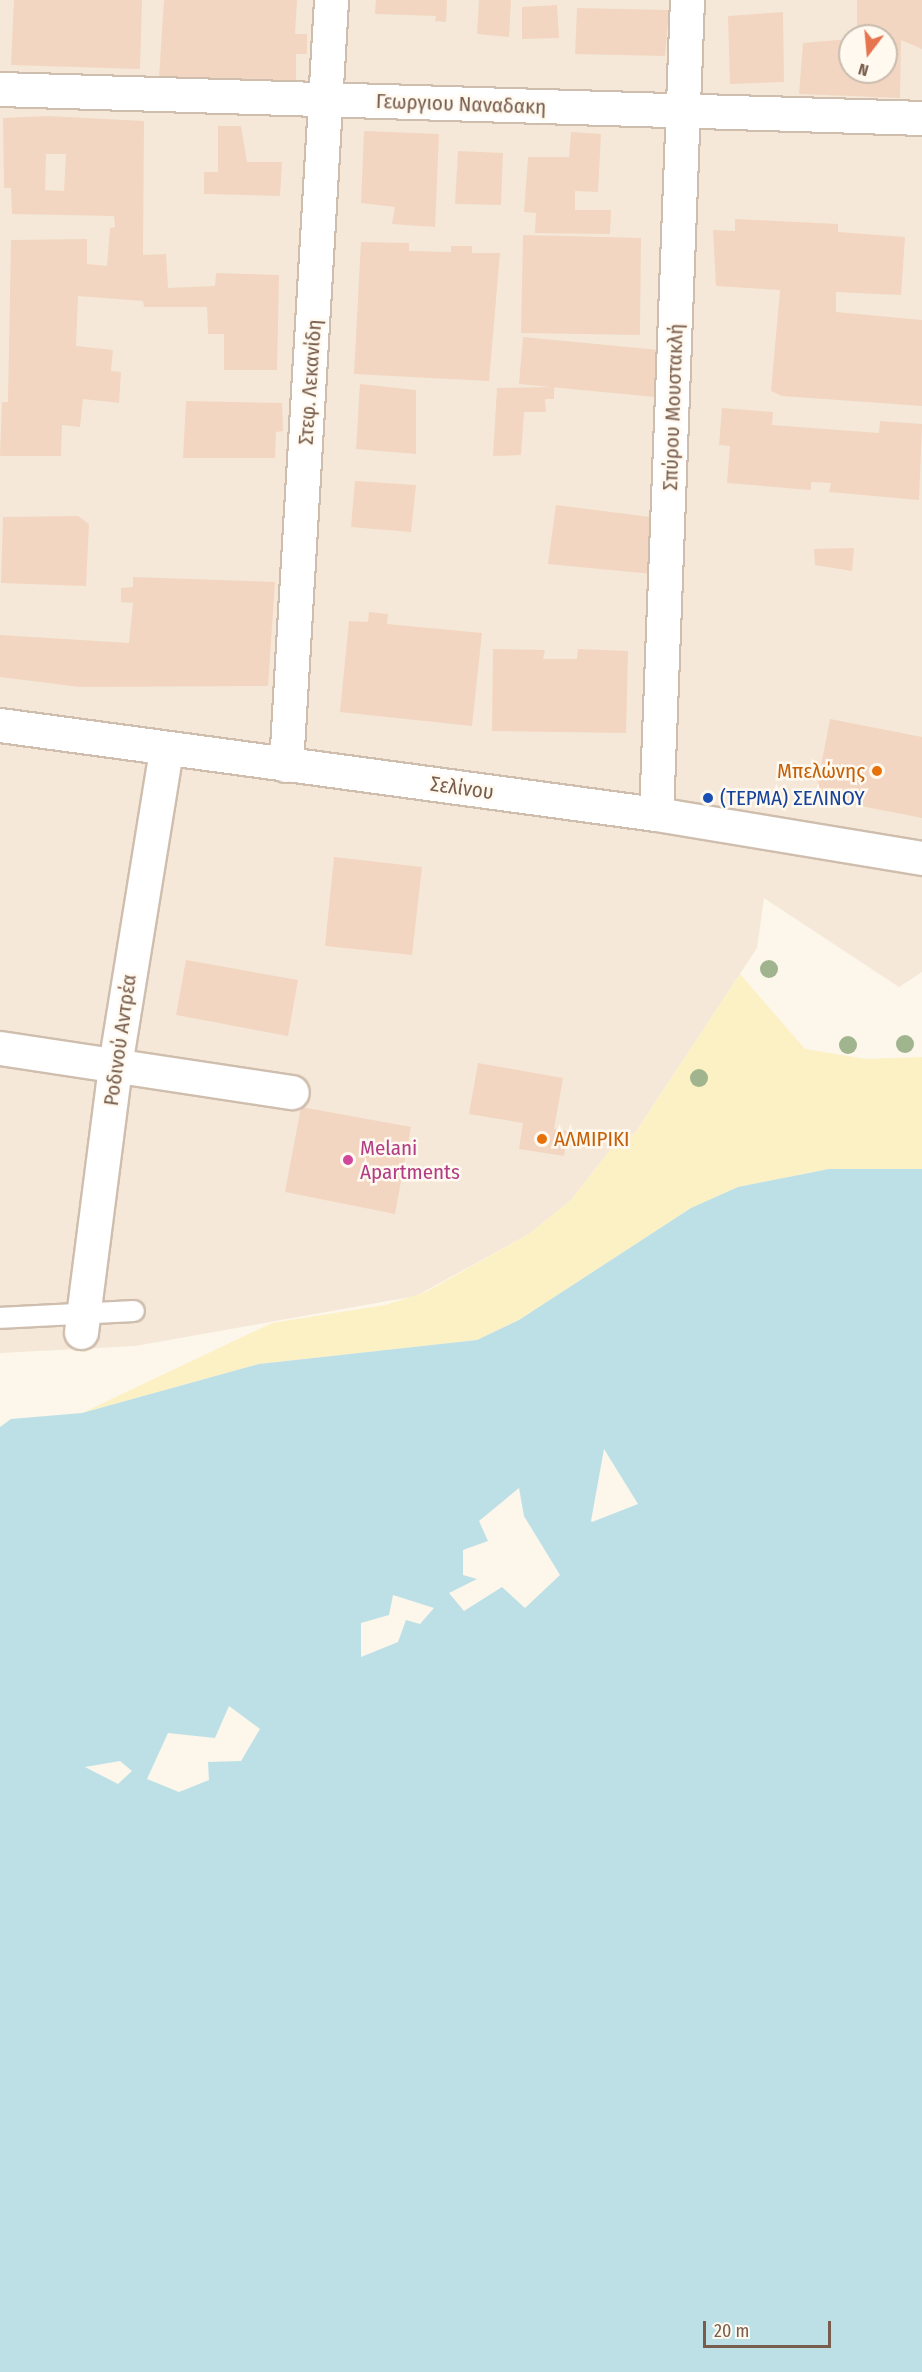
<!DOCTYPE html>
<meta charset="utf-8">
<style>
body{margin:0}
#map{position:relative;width:922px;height:2372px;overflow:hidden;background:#fdf6ea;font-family:"Fira Sans Condensed",sans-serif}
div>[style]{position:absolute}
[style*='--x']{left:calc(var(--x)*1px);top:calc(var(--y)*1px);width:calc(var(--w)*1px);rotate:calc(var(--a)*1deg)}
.residential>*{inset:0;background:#f5e8d8}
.sand>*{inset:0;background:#fcf1c5}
.water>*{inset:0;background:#bde0e7}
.building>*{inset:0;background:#f2d6c1}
.roads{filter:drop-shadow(2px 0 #cfbeae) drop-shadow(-2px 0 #cfbeae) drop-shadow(0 2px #cfbeae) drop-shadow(0 -2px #cfbeae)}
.lane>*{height:20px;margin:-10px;padding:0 10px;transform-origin:10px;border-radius:10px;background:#fff}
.street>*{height:33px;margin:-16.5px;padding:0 16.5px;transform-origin:16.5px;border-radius:16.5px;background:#fff}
.secondary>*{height:33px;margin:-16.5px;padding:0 16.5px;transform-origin:16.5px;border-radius:16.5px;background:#fff}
.trees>*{width:18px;height:18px;margin:-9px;border-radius:50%;background:#a0b48e}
.dots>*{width:16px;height:16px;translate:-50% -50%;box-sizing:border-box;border:3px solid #fff9f0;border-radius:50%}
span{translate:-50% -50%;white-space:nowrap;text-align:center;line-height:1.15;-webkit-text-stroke:5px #fff9f0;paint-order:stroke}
.street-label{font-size:21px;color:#785d4c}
.food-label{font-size:21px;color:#c56008}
.right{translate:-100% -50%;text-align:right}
.left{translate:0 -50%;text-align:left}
.transit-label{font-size:21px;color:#164399}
.hotel-label{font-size:21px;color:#b23c85}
.north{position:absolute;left:838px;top:24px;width:60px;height:60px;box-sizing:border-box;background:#fff9f0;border:2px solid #c9bbae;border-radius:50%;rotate:196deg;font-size:16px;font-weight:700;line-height:24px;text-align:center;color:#785d4c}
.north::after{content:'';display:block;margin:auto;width:21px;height:27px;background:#e6744f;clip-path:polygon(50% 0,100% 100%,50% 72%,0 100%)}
.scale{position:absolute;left:703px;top:2321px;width:128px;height:27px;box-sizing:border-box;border:3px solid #785d4c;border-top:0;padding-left:8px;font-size:18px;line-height:21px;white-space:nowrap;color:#785d4c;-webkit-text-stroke:4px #fff9f0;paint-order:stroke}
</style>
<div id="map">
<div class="residential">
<div style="clip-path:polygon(evenodd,0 0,922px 0,922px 972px,899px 987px,764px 898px,757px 948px,635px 1133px,618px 1140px,571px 1200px,529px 1234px,416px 1296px,135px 1346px,0 1353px,0 0,850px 36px,886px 36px,886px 72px,850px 72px,850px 36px)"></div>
</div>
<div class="sand">
<div style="clip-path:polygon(740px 974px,805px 1049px,866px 1059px,922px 1057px,922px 1169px,829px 1169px,738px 1187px,691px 1208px,519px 1320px,477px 1340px,259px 1364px,82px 1413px,272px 1323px,385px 1305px,426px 1292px,529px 1234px,571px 1200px,618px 1140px,635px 1133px)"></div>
</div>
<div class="water">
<div style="clip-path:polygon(evenodd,829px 1169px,922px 1169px,922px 2372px,0 2372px,0 1427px,11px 1419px,82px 1413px,259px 1364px,477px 1340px,519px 1320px,691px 1208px,738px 1187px,829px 1169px,604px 1449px,638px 1504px,592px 1522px,591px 1521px,604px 1449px,829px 1169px,519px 1488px,524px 1516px,560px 1575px,525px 1608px,502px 1587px,464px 1611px,449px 1593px,477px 1579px,463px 1575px,463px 1550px,488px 1541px,479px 1521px,519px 1488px,829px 1169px,393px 1595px,434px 1608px,420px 1624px,406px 1620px,398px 1642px,361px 1657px,361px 1623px,389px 1615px,393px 1595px,829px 1169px,229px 1706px,260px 1729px,241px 1761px,208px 1762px,209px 1780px,179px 1792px,147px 1779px,168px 1733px,215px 1738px,229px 1706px,829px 1169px,120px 1761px,132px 1771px,118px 1784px,85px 1767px,120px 1761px)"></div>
</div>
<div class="building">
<div style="clip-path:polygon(14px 0,142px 0,140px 69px,11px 65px)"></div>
<div style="clip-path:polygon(164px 0,297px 0,295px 34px,307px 34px,307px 54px,296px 54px,296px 84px,159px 78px)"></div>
<div style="clip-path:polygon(376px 0,447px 0,446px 22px,435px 21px,436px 16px,375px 14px)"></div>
<div style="clip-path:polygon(479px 0,511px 0,509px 37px,477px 34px)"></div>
<div style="clip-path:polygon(857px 0,922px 0,922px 49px,901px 40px,900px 98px,799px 94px,803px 43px,850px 39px,850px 72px,886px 72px,886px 36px,857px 36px)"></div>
<div style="clip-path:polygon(557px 5px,559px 38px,522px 39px,522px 7px)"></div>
<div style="clip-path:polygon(577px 8px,669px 10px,665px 56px,575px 54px)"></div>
<div style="clip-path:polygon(783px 12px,784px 82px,730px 84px,728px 16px)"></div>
<div style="clip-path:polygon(evenodd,48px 116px,144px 121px,143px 255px,166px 254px,168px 288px,215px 286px,216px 273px,279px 275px,277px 370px,224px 370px,224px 334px,208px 334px,207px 307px,144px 307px,143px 301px,78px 296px,76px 346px,113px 350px,111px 371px,121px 372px,119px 403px,83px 399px,80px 427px,62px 425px,61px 456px,0 456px,2px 402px,8px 402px,11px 240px,87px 239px,87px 264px,107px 266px,110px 228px,115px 227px,114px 216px,12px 214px,11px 188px,4px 188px,3px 118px,48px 116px,46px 154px,66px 154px,64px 191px,45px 190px,46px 154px)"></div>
<div style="clip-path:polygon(218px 126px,241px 126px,247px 162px,282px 162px,280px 196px,204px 194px,204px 172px,218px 172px)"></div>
<div style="clip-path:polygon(364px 131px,439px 134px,435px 227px,392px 224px,395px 207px,361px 203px)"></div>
<div style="clip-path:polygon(571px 132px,601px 134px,598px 192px,575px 191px,575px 210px,611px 210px,610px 234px,535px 233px,536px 213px,524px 212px,528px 157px,569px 157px)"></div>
<div style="clip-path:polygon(458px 151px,503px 153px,501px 205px,455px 204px)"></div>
<div style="clip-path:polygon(735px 219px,838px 224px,838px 232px,905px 237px,901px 295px,836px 292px,836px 312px,922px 320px,922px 406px,782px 396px,771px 391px,780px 290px,716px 286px,713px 230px,735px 231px)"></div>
<div style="clip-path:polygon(523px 235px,641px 238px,640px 335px,521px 333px)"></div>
<div style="clip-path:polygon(361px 242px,409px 243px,409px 251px,451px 252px,451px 246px,472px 246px,472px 253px,500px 253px,489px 381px,354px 374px)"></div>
<div style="clip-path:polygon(523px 337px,659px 350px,655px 397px,519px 384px)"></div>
<div style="clip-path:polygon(360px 384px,416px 390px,416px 454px,356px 449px)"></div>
<div style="clip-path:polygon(554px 387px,554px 399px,545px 399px,546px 412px,524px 412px,521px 455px,493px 456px,497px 388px)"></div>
<div style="clip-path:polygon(186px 401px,282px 403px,283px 431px,276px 432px,275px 458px,183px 458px)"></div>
<div style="clip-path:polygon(722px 408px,773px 412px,772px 425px,879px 433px,880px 421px,922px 424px,919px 500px,829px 492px,831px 483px,811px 482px,811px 490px,727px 483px,730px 446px,719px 445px)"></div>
<div style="clip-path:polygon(355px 481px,416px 485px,411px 532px,351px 527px)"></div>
<div style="clip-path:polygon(556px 505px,658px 518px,652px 574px,548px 564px)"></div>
<div style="clip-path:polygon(78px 516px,89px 524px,86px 586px,1px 583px,3px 517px)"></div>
<div style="clip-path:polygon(854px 548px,852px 571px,815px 565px,814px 549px)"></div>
<div style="clip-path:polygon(133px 577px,275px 582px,268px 686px,80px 687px,0 677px,0 635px,129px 643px,133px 603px,121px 602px,121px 588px,133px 587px)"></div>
<div style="clip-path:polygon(369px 612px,388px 614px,387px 624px,482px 633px,472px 726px,340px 712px,349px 621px,368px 622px)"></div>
<div style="clip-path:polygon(493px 649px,545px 650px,543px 659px,577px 659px,578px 649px,628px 651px,626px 733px,492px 731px)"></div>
<div style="clip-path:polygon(830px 719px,922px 737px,922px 818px,815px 797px)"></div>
<div style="clip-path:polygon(334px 857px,422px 867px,412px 955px,325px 946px)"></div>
<div style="clip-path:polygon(186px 960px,298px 980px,288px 1036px,176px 1015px)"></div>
<div style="clip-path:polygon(478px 1063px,563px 1078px,554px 1129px,568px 1131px,564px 1156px,519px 1149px,523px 1123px,469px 1114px)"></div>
<div style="clip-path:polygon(301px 1107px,411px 1127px,395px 1214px,285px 1192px)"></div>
</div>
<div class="roads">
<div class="lane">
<div style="--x:0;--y:1318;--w:134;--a:-3"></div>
</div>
<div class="street">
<div style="--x:0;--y:89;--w:922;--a:1.8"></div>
<div style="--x:286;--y:765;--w:766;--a:-86.63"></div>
<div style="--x:656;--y:814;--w:815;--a:-87.82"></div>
<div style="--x:0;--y:1048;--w:295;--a:8.6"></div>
<div style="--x:81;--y:1332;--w:269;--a:-82.7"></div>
<div style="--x:115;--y:1065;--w:320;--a:-80.8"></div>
</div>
<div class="secondary">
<div style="--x:0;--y:725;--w:662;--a:7.73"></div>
<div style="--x:656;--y:814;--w:270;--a:9.4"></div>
</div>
</div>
<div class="trees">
<div style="left:769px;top:969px"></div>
<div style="left:905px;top:1044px"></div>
<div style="left:848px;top:1045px"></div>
<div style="left:699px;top:1078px"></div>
</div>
<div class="dots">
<div style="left:877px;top:771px;background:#e8710a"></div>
<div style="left:708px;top:798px;background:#1a4fb4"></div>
<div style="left:542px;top:1139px;background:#e8710a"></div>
<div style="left:348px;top:1160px;background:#d1479c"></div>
</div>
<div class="street-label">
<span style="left:461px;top:104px;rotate:2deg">Γεωργιου Ναναδακη</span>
<span style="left:310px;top:382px;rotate:-86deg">Στεφ. Λεκανίδη</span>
<span style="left:673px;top:407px;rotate:-88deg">Σπύρου Μουστακλή</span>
<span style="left:462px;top:788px;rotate:8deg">Σελίνου</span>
<span style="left:120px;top:1040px;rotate:-82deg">Ροδινού Αντρέα</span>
</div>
<div class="food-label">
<span class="right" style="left:865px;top:771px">Μπελώνης</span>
<span class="left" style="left:554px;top:1139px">ΑΛΜΙΡΙΚΙ</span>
</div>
<div class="transit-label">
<span class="left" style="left:720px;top:798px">(ΤΕΡΜΑ) ΣΕΛΙΝΟΥ</span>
</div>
<div class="hotel-label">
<span class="left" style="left:360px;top:1160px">Melani<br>Apartments</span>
</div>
<div class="north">N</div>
<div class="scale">20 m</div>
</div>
